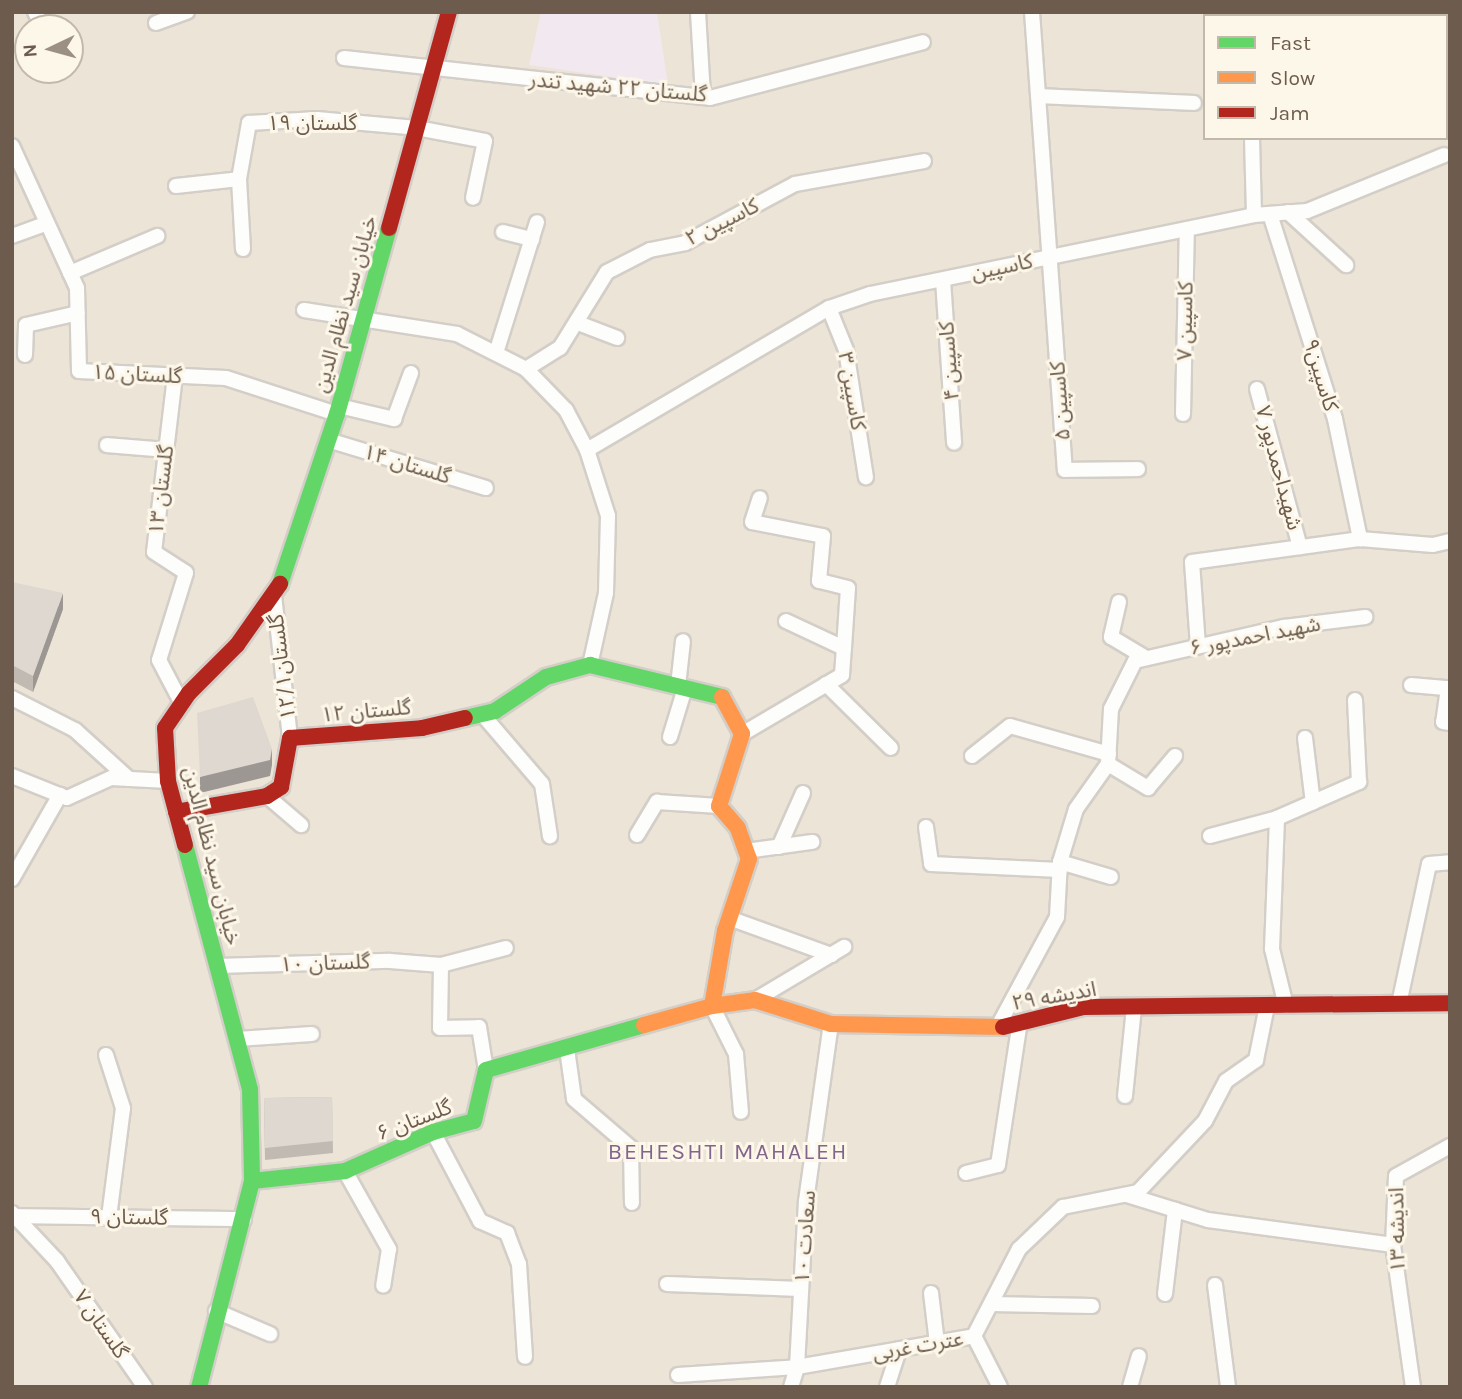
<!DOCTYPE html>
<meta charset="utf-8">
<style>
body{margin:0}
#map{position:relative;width:1462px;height:1399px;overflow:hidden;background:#f4f1e9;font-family:Karla,"Noto Sans Arabic",sans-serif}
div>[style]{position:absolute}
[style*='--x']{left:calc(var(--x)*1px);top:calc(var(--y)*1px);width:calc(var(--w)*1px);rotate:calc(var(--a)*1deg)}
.residential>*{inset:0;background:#ece4d7}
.education>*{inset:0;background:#f1e8f0}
.roads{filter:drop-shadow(2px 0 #d3cec7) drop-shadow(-2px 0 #d3cec7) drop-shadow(0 2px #d3cec7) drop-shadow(0 -2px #d3cec7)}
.street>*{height:14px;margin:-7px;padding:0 7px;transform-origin:7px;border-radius:7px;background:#fdfdfc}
.fast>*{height:16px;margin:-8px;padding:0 8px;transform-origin:8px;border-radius:8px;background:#63d668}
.slow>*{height:16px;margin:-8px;padding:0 8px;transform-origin:8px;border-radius:8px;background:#ff974d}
.jam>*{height:16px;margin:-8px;padding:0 8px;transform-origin:8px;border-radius:8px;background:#b3261e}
.wall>*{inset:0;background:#c0bab3}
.shaded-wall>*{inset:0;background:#9c9792}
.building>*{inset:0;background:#dfd8d0}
span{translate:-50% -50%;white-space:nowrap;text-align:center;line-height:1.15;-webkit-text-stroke:6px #fcf7e9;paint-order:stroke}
.street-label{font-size:21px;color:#6d5c4d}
.neighbourhood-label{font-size:23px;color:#81658a;letter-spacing:2px}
.frame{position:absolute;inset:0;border:14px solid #6d5c4d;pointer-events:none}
.legend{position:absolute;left:1203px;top:14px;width:245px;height:126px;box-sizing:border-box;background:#fcf7e9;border:2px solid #c3b9ab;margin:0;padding:9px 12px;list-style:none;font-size:21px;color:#6d5c4d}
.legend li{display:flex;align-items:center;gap:14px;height:35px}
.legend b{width:35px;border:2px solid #c3b9ab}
.north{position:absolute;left:14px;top:14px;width:70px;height:70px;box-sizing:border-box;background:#fcf7e9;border:2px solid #c3b9ab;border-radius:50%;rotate:265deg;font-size:19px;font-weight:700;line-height:28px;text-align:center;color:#6d5c4d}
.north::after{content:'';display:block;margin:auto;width:24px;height:32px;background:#9c9084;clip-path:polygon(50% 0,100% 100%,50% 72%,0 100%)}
</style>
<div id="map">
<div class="residential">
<div style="clip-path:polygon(evenodd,12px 12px,1450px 12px,1450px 1387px,12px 1387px,12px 12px,1205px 16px,1446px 16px,1446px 138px,1205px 138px,1205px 16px,12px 12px,28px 28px,70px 28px,70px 70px,28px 70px,28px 28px)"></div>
</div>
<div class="education">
<div style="clip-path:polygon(541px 12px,657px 12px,668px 85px,529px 65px)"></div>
</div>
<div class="roads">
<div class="street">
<div style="--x:35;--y:12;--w:18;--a:63"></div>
<div style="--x:698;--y:12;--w:85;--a:86.6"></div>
<div style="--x:1032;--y:12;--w:459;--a:85.9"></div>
<div style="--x:1065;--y:470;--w:73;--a:-0.8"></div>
<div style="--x:1250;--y:12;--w:4;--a:90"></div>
<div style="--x:1443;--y:12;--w:4;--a:76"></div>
<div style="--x:156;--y:23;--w:33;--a:-20"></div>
<div style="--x:344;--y:58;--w:368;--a:6.2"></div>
<div style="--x:710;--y:98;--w:220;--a:-14.7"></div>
<div style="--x:1039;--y:96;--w:155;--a:2.6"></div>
<div style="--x:1252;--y:138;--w:77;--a:88.5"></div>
<div style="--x:12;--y:146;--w:156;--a:65.4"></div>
<div style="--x:77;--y:288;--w:83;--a:88.6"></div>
<div style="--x:79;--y:371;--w:147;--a:2.7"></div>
<div style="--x:226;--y:378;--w:117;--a:18"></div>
<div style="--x:176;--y:186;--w:63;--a:-6.3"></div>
<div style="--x:1288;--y:212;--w:79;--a:42.4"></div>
<div style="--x:1270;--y:214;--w:215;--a:72.4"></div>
<div style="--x:1335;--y:419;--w:123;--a:78.2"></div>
<div style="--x:503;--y:232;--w:30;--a:14"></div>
<div style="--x:12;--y:236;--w:37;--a:-20"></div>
<div style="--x:243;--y:249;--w:70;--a:-93.3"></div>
<div style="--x:239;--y:179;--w:57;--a:-79.9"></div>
<div style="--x:249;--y:123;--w:68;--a:-3.4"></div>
<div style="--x:317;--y:119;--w:100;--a:5.1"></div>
<div style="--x:417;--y:128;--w:69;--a:10.8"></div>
<div style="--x:485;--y:141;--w:58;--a:101.9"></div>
<div style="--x:70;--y:273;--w:95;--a:-23"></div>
<div style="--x:943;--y:280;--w:163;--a:86.1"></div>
<div style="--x:829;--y:308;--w:45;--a:68"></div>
<div style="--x:846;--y:350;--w:129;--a:81.1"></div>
<div style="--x:304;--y:310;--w:155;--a:8.9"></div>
<div style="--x:457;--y:334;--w:77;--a:26.9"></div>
<div style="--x:526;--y:369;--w:57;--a:45.7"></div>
<div style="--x:566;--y:410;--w:45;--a:62.3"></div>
<div style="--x:587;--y:450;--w:69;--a:72.3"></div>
<div style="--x:608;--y:516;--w:77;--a:91.5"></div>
<div style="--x:606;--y:593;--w:74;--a:102.5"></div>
<div style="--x:578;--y:323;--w:42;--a:21"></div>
<div style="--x:496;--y:353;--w:137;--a:-72.6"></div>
<div style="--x:25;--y:355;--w:30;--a:-88"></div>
<div style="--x:26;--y:325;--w:53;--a:-13"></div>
<div style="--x:526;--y:369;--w:40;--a:-32"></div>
<div style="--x:560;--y:348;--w:89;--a:-58.3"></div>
<div style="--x:607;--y:272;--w:48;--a:-27.1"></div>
<div style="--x:650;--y:250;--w:36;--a:-11"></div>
<div style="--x:685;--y:243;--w:125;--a:-28.2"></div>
<div style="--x:795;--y:184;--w:131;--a:-10.1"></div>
<div style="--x:175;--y:376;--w:177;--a:96.8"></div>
<div style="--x:154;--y:552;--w:38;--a:33"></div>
<div style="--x:186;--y:573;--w:91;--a:107.2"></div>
<div style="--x:159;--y:660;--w:50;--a:62.4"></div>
<div style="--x:1257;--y:389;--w:164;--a:74.8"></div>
<div style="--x:339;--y:406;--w:57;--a:13.3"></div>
<div style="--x:394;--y:419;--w:49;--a:-69.7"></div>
<div style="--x:1183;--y:414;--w:185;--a:-88.8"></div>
<div style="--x:328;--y:440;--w:165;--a:16.9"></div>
<div style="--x:107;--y:445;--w:59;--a:4.8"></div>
<div style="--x:587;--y:450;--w:281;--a:-30.4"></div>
<div style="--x:829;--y:308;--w:43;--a:-18.9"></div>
<div style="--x:870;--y:294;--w:392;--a:-11.6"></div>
<div style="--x:1254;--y:215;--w:53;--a:-4.3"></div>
<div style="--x:1307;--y:211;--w:148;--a:-22.2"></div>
<div style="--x:274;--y:595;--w:144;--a:83.6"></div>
<div style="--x:1119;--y:602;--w:36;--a:103"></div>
<div style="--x:1111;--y:637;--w:41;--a:31"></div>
<div style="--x:786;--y:621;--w:64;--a:25"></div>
<div style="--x:1198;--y:646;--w:84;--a:-94.1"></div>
<div style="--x:1192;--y:562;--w:170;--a:-7.8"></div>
<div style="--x:1360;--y:539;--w:73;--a:4.7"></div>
<div style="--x:1433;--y:545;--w:17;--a:-13"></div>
<div style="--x:826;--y:684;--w:91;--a:44.6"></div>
<div style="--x:1411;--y:685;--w:37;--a:5"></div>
<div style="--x:1448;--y:688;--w:34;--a:98"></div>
<div style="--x:1443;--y:722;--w:7;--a:8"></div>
<div style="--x:678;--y:686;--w:45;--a:-83.7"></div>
<div style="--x:12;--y:698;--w:71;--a:26.9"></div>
<div style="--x:75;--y:730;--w:73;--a:42.2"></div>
<div style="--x:482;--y:714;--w:92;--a:49.4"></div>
<div style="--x:542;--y:784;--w:53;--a:81.3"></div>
<div style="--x:742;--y:734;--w:116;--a:-30.5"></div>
<div style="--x:842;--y:675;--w:27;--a:-86"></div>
<div style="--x:844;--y:648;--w:60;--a:-86.2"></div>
<div style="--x:848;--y:588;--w:30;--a:-166"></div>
<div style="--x:819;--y:581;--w:45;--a:-84.9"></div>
<div style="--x:823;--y:536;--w:72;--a:-168.8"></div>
<div style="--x:752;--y:522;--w:25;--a:-72"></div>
<div style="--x:670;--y:737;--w:51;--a:-73"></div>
<div style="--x:1305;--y:738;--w:65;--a:83"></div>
<div style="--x:972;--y:756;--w:48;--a:-38.3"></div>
<div style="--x:1010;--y:726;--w:103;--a:15.8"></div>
<div style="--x:1108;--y:764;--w:47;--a:31"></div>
<div style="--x:1148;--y:788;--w:42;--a:-49.8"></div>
<div style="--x:12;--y:776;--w:59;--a:21.8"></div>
<div style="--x:67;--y:798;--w:48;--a:-24.4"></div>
<div style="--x:111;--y:778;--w:57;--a:3"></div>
<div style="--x:267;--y:796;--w:45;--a:40.5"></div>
<div style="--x:926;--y:827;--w:37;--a:82"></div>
<div style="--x:931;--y:864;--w:129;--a:2.7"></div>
<div style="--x:637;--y:835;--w:39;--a:-59"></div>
<div style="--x:657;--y:802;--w:62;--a:3.7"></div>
<div style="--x:1210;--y:836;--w:69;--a:-15"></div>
<div style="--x:779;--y:847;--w:59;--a:-66"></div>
<div style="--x:746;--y:851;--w:67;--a:-7.8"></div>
<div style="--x:1060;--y:862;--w:53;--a:16.4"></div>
<div style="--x:12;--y:879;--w:97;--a:-60.3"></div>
<div style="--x:729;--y:918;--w:109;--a:19.9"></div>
<div style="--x:441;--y:965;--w:67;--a:-14.7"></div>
<div style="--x:217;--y:966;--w:173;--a:-1.7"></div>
<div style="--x:390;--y:961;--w:51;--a:4.5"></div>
<div style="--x:441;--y:965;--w:63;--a:90.9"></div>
<div style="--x:440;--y:1028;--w:39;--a:-1"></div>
<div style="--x:479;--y:1027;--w:44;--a:80.8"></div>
<div style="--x:755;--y:1000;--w:104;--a:-30.8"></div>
<div style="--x:1399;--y:1004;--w:143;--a:-77.9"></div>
<div style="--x:1429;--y:864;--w:21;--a:-5"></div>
<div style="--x:712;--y:1006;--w:54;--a:63.4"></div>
<div style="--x:736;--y:1054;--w:58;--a:85.1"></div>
<div style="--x:1286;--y:1006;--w:59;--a:-103.8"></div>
<div style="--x:1272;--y:949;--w:131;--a:-87.8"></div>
<div style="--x:1277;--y:818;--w:90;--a:-23.7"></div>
<div style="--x:1359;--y:782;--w:82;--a:-92.8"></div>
<div style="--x:997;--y:1028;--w:126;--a:-61.6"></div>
<div style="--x:1057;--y:917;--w:55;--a:-86.9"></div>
<div style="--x:1060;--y:862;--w:55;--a:-73.2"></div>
<div style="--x:1076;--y:809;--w:55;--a:-54.6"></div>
<div style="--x:1108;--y:764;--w:55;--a:-86.9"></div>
<div style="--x:1111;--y:709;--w:54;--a:-63.4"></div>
<div style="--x:1135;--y:661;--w:153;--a:-12.9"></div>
<div style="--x:1284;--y:627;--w:82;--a:-7"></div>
<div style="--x:237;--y:1039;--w:75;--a:-3.8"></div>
<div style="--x:567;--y:1049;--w:50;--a:82"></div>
<div style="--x:574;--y:1099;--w:75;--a:40.7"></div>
<div style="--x:631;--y:1148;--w:55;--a:89"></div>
<div style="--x:106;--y:1055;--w:56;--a:72.2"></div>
<div style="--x:123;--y:1108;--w:110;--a:97.3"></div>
<div style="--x:1125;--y:1096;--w:89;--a:-84.2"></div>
<div style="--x:433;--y:1132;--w:101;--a:62.2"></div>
<div style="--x:480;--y:1221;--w:30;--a:24"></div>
<div style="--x:507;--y:1233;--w:33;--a:69"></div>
<div style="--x:519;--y:1264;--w:93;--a:86.3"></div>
<div style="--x:345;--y:1171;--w:90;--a:60.6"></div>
<div style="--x:389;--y:1249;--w:37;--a:99"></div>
<div style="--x:966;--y:1173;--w:33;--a:-14"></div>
<div style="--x:998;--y:1165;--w:145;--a:-81.3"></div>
<div style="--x:1127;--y:1195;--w:85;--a:17.2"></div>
<div style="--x:1208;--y:1220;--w:187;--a:7.7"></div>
<div style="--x:12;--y:1213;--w:66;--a:46.8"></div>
<div style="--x:57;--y:1261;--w:154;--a:55.1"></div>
<div style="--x:15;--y:1216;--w:229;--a:0.8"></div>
<div style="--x:667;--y:1284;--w:134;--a:2.1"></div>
<div style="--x:1215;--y:1285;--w:103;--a:82.7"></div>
<div style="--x:931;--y:1293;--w:50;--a:83.2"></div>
<div style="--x:1165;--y:1294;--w:85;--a:-83.2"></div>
<div style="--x:991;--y:1304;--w:101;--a:1.1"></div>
<div style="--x:216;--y:1311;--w:59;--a:23.1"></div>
<div style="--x:974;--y:1336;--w:57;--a:63"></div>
<div style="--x:678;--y:1375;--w:119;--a:-3.8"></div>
<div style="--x:797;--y:1367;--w:180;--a:-9.9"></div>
<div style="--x:974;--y:1336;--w:98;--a:-62.7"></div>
<div style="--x:1019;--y:1249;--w:61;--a:-43.7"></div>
<div style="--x:1063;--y:1207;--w:76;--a:-11.3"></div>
<div style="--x:1138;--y:1192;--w:98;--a:-46.7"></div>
<div style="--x:1205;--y:1121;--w:45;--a:-62.3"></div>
<div style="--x:1226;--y:1081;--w:37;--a:-35"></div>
<div style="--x:1256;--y:1060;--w:55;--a:-78.5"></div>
<div style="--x:791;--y:1387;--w:21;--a:-73"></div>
<div style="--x:797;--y:1367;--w:166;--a:-86.9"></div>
<div style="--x:806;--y:1201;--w:179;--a:-82"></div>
<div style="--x:887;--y:1387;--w:40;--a:-72"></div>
<div style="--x:1130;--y:1387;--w:32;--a:-74"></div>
<div style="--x:1413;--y:1387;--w:143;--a:-98"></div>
<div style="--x:1393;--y:1245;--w:69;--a:-87.5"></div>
<div style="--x:1396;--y:1176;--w:62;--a:-29.1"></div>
</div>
<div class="fast">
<div style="--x:280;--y:584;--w:179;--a:-71.5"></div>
<div style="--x:337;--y:414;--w:193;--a:-74.4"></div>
<div style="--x:465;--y:718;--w:31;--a:-13"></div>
<div style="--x:495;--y:711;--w:61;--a:-33.7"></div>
<div style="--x:546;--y:677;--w:46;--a:-15.3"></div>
<div style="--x:590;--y:665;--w:136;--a:13.6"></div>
<div style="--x:185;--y:845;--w:253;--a:75.1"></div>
<div style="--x:250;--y:1090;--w:91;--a:88.7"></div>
<div style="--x:252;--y:1181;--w:213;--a:104.4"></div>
<div style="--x:252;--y:1181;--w:94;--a:-6.1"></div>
<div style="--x:345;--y:1171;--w:96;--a:-23.9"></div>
<div style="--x:433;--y:1132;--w:42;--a:-15"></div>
<div style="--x:474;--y:1121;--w:52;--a:-76.8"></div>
<div style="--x:486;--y:1070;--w:164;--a:-15.9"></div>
</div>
<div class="slow">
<div style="--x:712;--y:1006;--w:76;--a:-80.2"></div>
<div style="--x:725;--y:931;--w:76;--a:-71.6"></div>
<div style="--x:749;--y:859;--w:33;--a:-110"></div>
<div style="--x:738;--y:828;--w:29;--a:-131"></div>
<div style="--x:719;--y:806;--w:76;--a:-72.3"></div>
<div style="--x:742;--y:734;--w:42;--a:-118.4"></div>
<div style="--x:644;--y:1025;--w:71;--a:-15.6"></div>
<div style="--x:712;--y:1006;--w:43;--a:-7.9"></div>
<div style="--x:755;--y:1000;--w:80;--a:17.5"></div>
<div style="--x:831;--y:1024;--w:172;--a:1"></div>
</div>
<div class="jam">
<div style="--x:389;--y:228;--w:224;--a:-74.5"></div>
<div style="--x:176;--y:812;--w:92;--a:-10"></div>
<div style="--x:267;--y:796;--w:17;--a:-33"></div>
<div style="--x:281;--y:787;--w:50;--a:-79.6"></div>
<div style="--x:290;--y:738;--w:132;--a:-4.3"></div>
<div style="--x:422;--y:728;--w:44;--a:-13.1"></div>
<div style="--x:185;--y:845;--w:66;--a:-104.9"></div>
<div style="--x:168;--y:781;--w:53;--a:-93.2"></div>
<div style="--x:165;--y:728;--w:42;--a:-55.6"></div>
<div style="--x:189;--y:693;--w:68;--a:-45"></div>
<div style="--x:237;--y:645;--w:75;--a:-54.8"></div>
<div style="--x:1003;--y:1027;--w:82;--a:-14"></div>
<div style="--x:1083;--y:1007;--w:367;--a:-0.6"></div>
</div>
</div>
<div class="wall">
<div style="clip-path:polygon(12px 582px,63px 609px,33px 692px,12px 681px)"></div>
<div style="clip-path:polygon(332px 1097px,333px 1153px,265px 1160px,264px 1098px)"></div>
</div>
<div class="shaded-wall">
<div style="clip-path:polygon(63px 593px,63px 609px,33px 692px,33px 676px)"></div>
<div style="clip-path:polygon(272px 749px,272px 765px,270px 776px,200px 793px,200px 777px)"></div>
</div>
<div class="building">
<div style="clip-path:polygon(12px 582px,63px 593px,33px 676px,12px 665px)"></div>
<div style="clip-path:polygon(253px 697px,272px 749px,270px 760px,200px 777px,197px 713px)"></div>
<div style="clip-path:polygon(332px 1097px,333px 1141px,265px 1148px,264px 1098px)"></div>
</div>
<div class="street-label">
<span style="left:618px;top:87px;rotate:5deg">گلستان ۲۲ شهید تندر</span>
<span style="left:312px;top:123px">گلستان ۱۹</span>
<span style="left:722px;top:222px;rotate:-27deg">کاسپین ۲</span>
<span style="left:1002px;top:267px;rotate:-12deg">کاسپین</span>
<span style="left:345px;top:304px;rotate:-74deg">خیابان سید نظام الدین</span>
<span style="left:1185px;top:321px;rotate:-89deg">کاسپین ۷</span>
<span style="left:949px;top:361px;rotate:-94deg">کاسپین ۴</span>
<span style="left:137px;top:374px;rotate:3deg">گلستان ۱۵</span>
<span style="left:1321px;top:375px;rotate:73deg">کاسپین۹</span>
<span style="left:852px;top:391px;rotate:80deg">کاسپین ۳</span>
<span style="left:1060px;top:401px;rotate:-94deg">کاسپین ۵</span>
<span style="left:407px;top:464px;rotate:17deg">گلستان ۱۴</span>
<span style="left:1279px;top:468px;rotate:75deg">شهیداحمدپور ۷</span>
<span style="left:161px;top:490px;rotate:-83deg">گلستان ۱۳</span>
<span style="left:1255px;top:636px;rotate:-11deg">شهید احمدپور ۶</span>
<span style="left:282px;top:667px;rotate:-97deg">گلستان۱۲/۱</span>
<span style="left:366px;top:711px;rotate:-5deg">گلستان ۱۲</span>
<span style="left:212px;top:856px;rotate:76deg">خیابان سید نظام الدین</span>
<span style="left:325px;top:963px;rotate:-2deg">گلستان ۱۰</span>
<span style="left:1054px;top:996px;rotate:-10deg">اندیشه ۲۹</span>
<span style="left:414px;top:1120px;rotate:-21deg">گلستان ۶</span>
<span style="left:129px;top:1217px;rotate:1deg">گلستان ۹</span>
<span style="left:1397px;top:1230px;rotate:-91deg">اندیشه ۱۳</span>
<span style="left:805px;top:1237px;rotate:-86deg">سعادت ۱۰</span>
<span style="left:101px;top:1324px;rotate:55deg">گلستان ۷</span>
<span style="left:918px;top:1346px;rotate:-10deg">عترت غربی</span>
</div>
<div class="neighbourhood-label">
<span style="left:728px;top:1152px">BEHESHTI MAHALEH</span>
</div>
<div class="frame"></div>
<ul class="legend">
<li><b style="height:9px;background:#63d668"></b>Fast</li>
<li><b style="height:9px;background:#ff974d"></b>Slow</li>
<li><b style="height:9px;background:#b3261e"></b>Jam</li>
</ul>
<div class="north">N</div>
</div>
